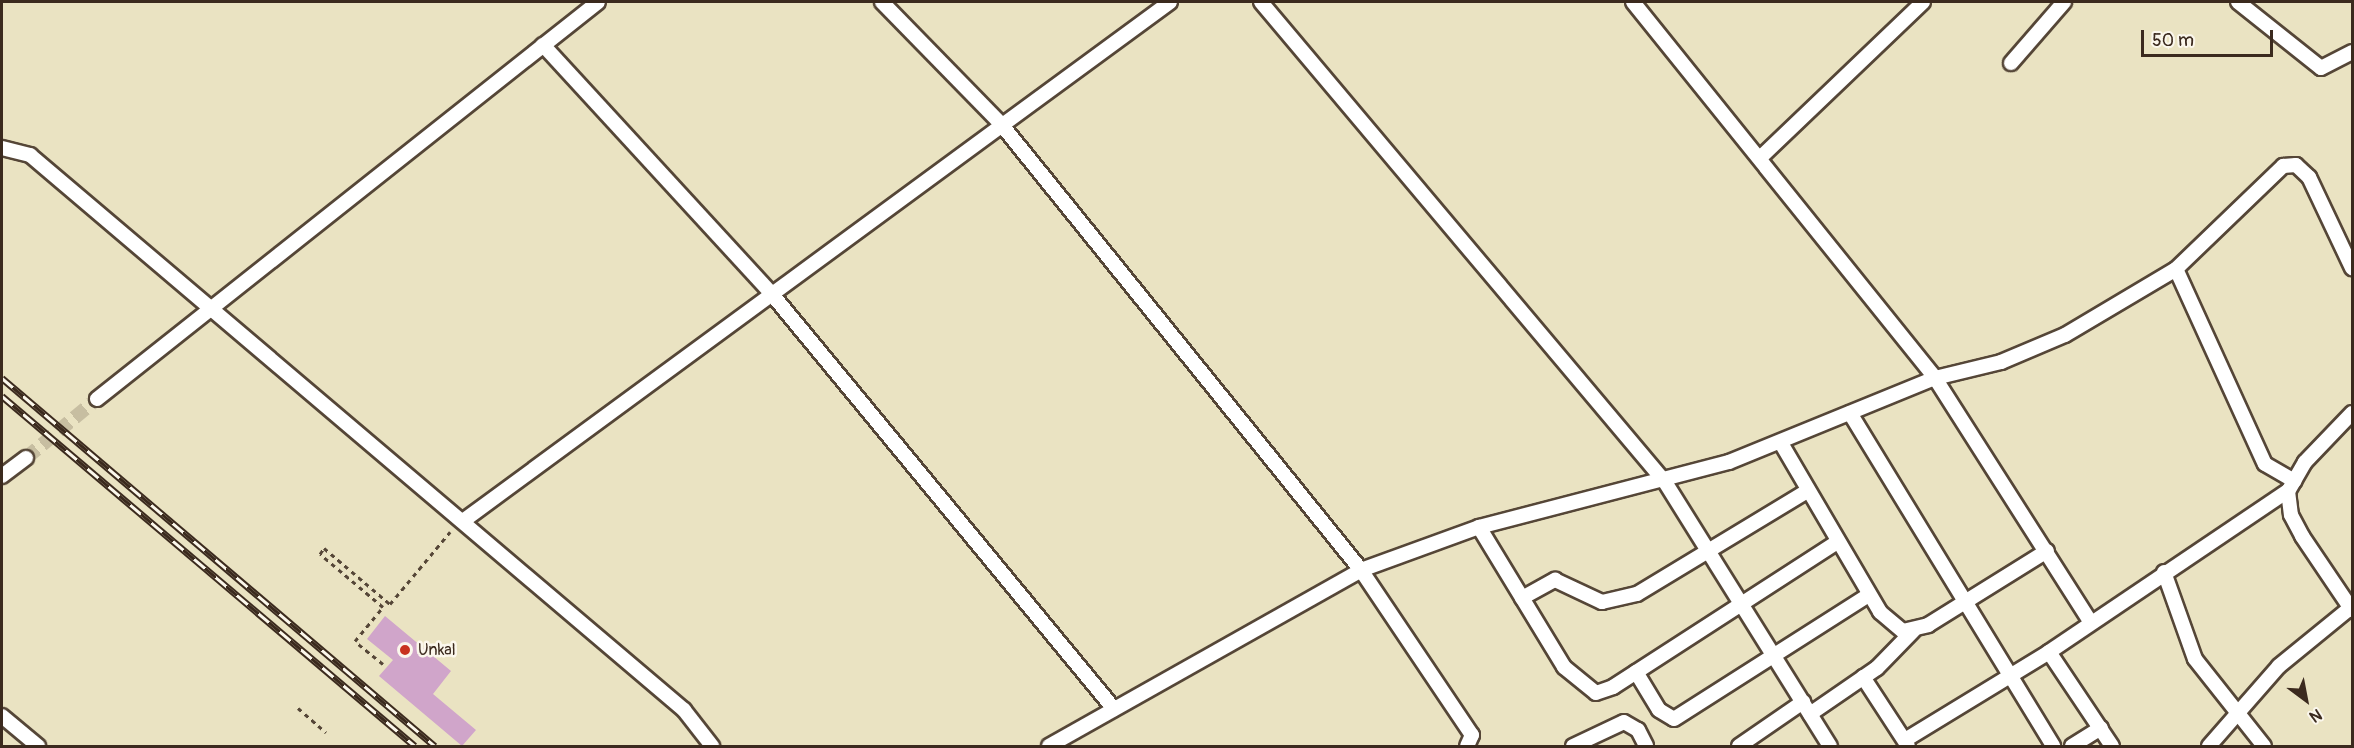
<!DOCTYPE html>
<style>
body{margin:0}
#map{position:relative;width:2354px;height:748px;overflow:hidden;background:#eae3c2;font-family:Pangolin,sans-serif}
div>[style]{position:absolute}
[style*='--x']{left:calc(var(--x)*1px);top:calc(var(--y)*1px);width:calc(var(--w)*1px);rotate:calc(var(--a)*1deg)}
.building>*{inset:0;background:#d0a5ca}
.minor-tunnel>*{height:14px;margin-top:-7px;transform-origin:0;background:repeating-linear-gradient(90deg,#c7bea1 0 14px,transparent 0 21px)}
.path>*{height:3px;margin-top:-1.5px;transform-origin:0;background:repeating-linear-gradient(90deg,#554637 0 4.5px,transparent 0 9px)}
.roads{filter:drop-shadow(2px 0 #554637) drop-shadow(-2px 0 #554637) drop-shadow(0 2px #554637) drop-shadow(0 -2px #554637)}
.minor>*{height:14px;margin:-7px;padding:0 7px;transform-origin:7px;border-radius:7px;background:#fff}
.rail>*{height:7px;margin-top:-3.5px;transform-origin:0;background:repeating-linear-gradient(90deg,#fbf7ec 0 14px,#3b2a1e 0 28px);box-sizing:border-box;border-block:2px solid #3b2a1e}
.dots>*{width:16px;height:16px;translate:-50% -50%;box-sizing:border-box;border:3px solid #fbf7ec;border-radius:50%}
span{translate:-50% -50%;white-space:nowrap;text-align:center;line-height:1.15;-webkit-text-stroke:5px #fbf7ec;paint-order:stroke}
.poi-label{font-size:16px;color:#3b2a1e}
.left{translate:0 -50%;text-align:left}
.frame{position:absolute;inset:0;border:3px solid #3b2a1e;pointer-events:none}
.north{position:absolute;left:2276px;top:670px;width:60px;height:60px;-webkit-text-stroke:4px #fbf7ec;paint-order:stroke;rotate:148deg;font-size:16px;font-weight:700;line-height:24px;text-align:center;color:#3b2a1e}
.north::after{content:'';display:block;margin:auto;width:21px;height:27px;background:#3b2a1e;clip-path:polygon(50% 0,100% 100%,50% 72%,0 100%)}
.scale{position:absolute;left:2141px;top:30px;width:132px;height:27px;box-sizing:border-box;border:3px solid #3b2a1e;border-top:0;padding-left:8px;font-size:18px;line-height:21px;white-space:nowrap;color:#3b2a1e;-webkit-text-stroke:4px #fbf7ec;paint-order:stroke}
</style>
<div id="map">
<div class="building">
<div style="clip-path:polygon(385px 616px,451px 671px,433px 694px,476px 730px,462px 746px,379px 676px,393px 660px,367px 639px)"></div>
</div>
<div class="minor-tunnel">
<div style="--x:26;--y:458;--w:92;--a:-39.7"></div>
</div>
<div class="path">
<div style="--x:383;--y:664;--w:36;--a:-141"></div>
<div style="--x:355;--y:641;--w:44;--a:-50.5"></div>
<div style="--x:383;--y:607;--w:82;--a:-139.9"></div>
<div style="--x:320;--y:554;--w:7;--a:-56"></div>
<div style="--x:324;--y:548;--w:87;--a:40.3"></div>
<div style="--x:390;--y:604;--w:94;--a:-50.2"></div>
<div style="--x:298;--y:708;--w:37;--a:41"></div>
</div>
<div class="roads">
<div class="minor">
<div style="--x:882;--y:2;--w:170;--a:45.7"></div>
<div style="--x:1001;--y:124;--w:573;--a:51.09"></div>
<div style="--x:1361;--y:570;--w:199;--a:56.1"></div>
<div style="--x:1472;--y:735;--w:12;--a:114"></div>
<div style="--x:1261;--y:2;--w:627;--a:49.91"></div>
<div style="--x:1665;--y:482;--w:311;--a:58"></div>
<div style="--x:1633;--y:2;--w:482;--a:51.2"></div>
<div style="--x:1935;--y:378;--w:290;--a:57.5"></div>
<div style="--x:2238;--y:2;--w:106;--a:38.5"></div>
<div style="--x:2321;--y:68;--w:35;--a:-27"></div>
<div style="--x:543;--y:45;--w:337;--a:47.4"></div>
<div style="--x:771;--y:293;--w:539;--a:50.49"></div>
<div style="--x:2011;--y:63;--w:81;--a:-49"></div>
<div style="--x:2;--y:148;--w:29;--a:14"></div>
<div style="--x:30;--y:155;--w:858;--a:40.32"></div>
<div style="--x:684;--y:710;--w:46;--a:52.1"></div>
<div style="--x:1761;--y:157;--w:224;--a:-43.7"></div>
<div style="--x:2176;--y:269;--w:214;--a:65.5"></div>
<div style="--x:2265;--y:464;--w:34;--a:30"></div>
<div style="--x:97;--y:399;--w:639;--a:-38.39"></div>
<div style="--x:1850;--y:413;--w:390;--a:58.6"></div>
<div style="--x:2352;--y:413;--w:68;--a:133.8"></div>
<div style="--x:2305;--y:462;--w:34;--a:120"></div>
<div style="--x:2288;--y:491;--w:24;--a:83"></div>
<div style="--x:2291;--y:515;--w:24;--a:62"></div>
<div style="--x:2302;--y:536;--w:89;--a:56"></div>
<div style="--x:1781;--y:443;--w:196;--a:59.6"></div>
<div style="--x:1880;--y:612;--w:30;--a:40"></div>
<div style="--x:1903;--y:631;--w:26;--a:-13"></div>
<div style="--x:1928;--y:625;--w:140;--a:-31.9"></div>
<div style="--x:2;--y:476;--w:30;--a:-37"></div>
<div style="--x:463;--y:521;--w:877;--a:-36.28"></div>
<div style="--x:1479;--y:527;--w:164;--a:58.7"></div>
<div style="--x:1564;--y:667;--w:41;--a:39.1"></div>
<div style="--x:1596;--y:693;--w:18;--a:-19"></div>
<div style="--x:1613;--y:687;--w:265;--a:-32.9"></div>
<div style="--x:2164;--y:572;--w:92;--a:70.4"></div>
<div style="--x:2195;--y:659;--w:111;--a:51.6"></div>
<div style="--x:1522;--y:598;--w:38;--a:-29"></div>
<div style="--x:1555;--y:580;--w:52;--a:25.1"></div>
<div style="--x:1602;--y:602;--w:36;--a:-13"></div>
<div style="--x:1637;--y:594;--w:199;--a:-31.2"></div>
<div style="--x:2049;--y:652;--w:113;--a:56.2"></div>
<div style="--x:1636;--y:672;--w:44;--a:58.8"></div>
<div style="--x:1659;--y:710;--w:17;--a:31"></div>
<div style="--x:1674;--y:719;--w:231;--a:-32.5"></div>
<div style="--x:1863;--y:677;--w:82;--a:56.9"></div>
<div style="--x:1810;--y:714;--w:81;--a:-34.5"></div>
<div style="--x:1877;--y:668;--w:53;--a:-45.8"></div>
<div style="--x:2;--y:716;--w:47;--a:39.8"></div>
<div style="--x:1905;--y:740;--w:169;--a:-31.4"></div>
<div style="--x:2049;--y:652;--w:288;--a:-34"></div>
<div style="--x:1049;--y:746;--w:358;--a:-29.4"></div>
<div style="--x:1361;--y:570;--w:126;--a:-20"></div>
<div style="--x:1479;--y:527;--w:258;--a:-14.6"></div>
<div style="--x:1729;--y:462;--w:222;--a:-22.2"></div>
<div style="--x:1935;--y:378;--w:68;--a:-13.6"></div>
<div style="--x:2001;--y:362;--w:69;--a:-22.9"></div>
<div style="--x:2065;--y:335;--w:129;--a:-30.7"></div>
<div style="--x:2176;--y:269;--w:149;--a:-43.9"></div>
<div style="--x:2283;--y:166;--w:13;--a:-4"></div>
<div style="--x:2296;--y:165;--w:18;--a:43"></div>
<div style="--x:2309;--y:177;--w:101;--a:64.7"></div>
<div style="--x:1573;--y:746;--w:56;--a:-25.2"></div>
<div style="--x:1624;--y:722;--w:16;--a:30"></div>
<div style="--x:1638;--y:730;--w:18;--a:63"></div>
<div style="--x:1739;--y:746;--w:78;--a:-34.5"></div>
<div style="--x:2072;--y:746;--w:34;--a:-32"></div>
<div style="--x:2209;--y:746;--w:106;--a:-48.8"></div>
<div style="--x:2279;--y:666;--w:90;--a:-39.2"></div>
</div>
</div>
<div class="rail">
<div style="--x:2;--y:378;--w:568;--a:40.36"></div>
<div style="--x:2;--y:396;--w:541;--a:40.28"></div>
</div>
<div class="dots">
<div style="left:405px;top:650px;background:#c8321e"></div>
</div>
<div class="poi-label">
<span class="left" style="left:418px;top:650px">Unkal</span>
</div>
<div class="frame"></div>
<div class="north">N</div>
<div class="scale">50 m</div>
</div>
